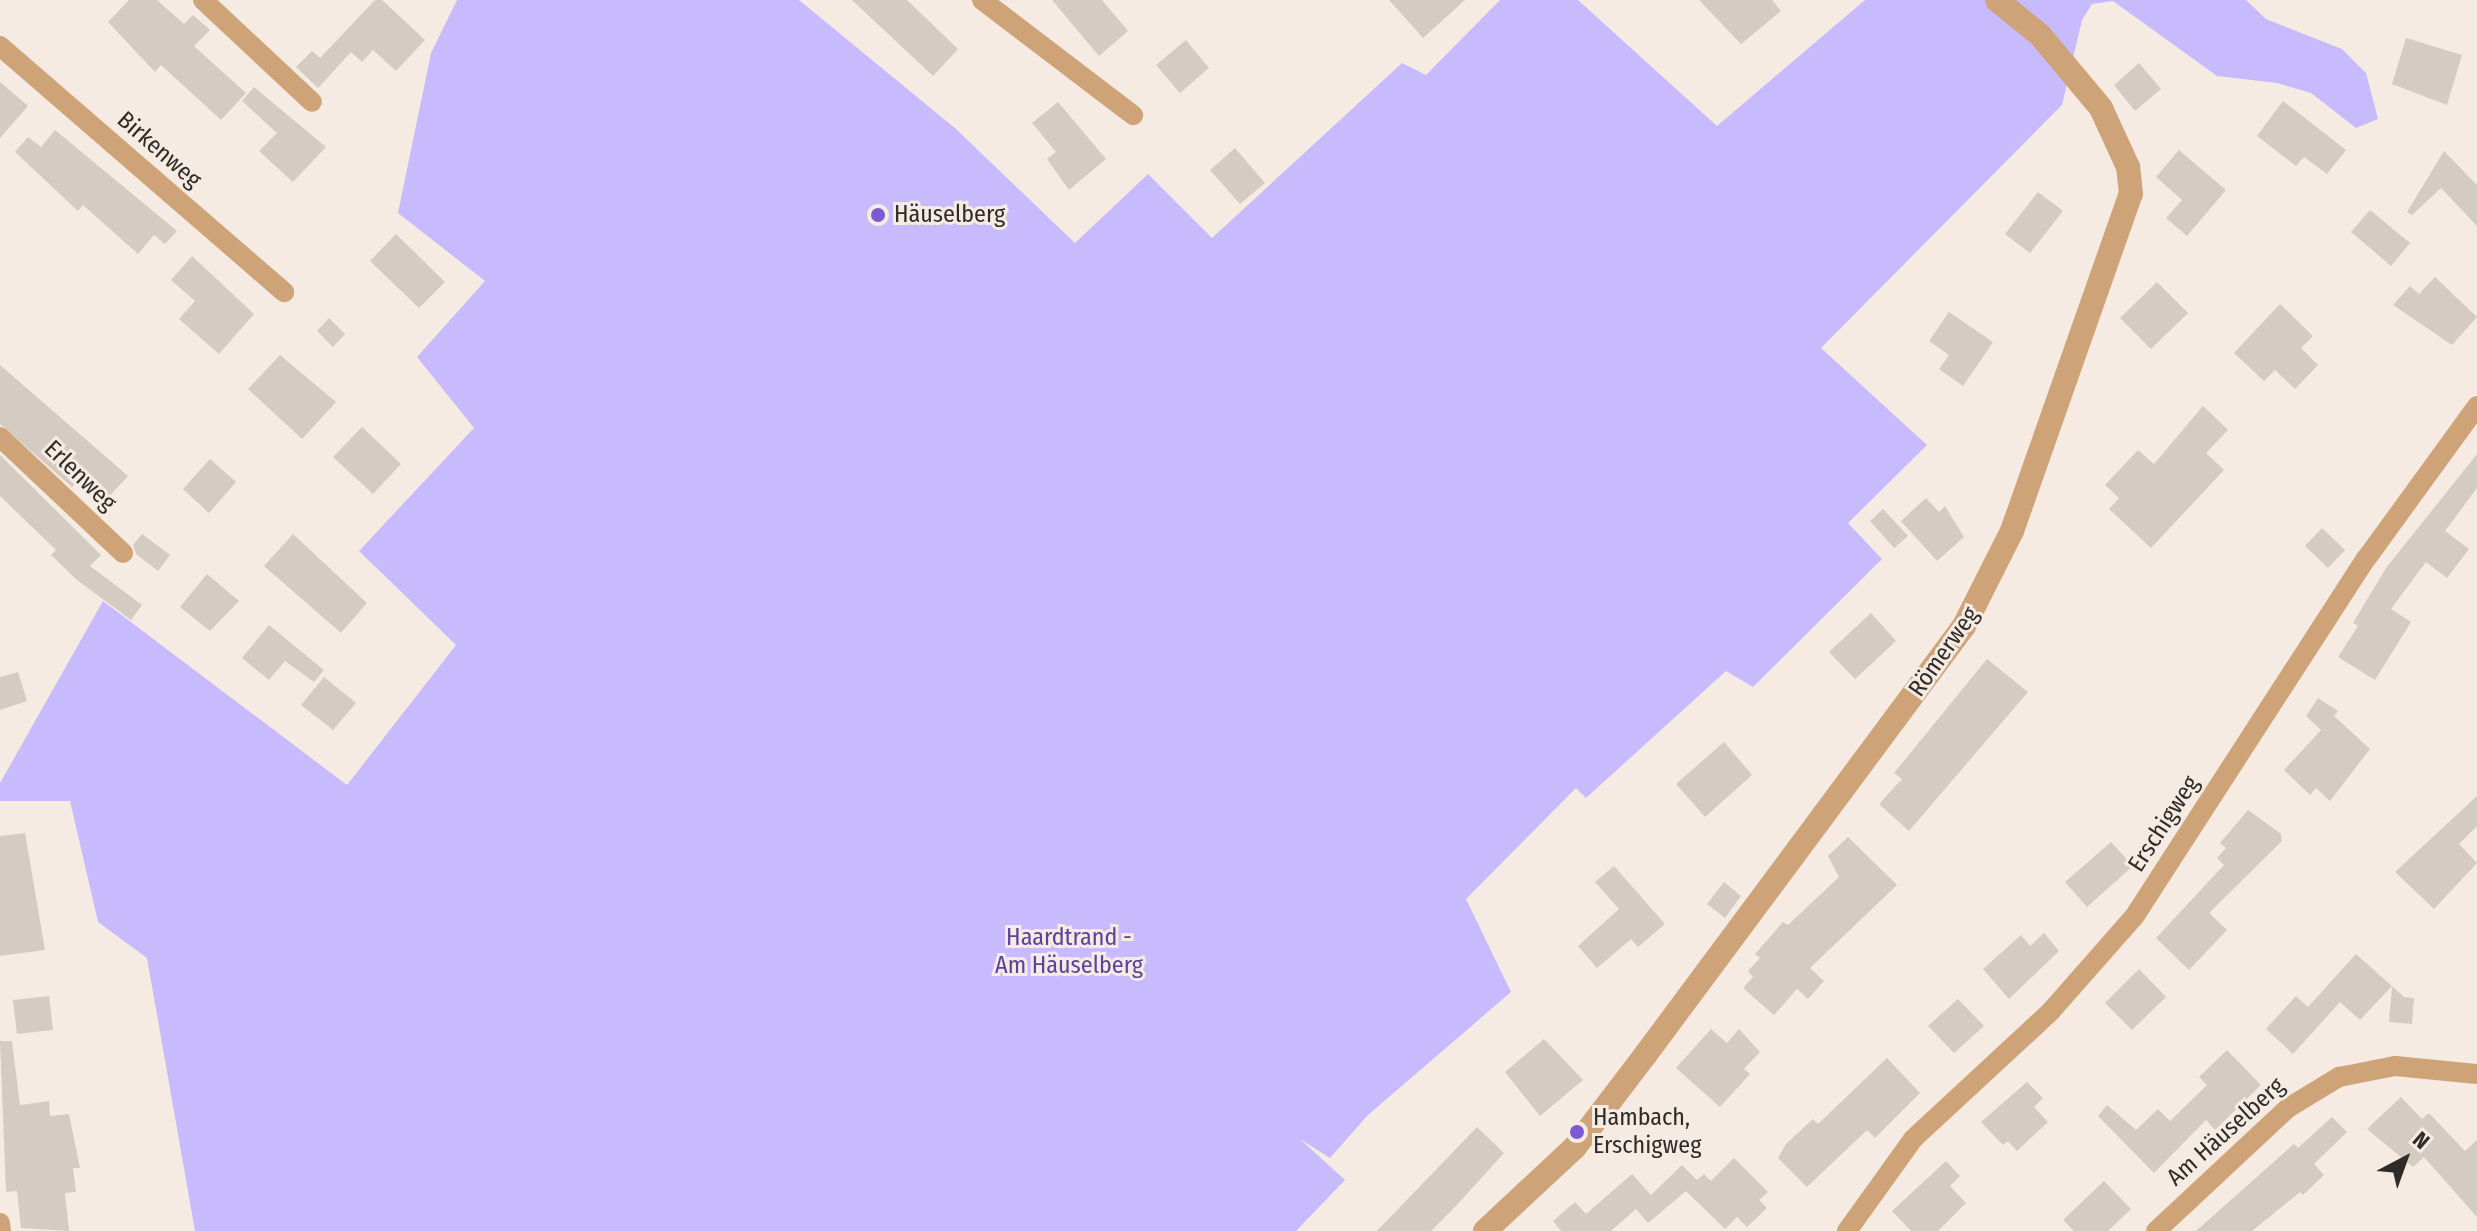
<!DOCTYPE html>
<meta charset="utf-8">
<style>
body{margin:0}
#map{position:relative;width:2477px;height:1231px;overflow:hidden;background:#f5ebe2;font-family:"Fira Sans Condensed",sans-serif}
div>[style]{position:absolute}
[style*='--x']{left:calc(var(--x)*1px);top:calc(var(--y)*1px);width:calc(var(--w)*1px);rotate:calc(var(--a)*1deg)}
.green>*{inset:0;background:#c7bbfe}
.building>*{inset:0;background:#d4cbc2}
.minor>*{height:20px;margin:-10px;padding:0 10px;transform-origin:10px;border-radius:10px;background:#cea378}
.tertiary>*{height:24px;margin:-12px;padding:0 12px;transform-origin:12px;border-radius:12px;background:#cea378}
.dots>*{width:22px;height:22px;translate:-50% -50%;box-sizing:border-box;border:4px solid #f5ebe2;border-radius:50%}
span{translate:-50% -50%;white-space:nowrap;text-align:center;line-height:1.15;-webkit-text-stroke:6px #f5ebe2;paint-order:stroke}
.street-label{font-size:24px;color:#2f2b28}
.poi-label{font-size:24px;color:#2f2b28}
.left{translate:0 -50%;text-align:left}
.park-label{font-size:24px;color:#5a429d}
.north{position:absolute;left:2365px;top:1119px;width:80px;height:80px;-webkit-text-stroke:6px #f5ebe2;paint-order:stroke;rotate:41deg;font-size:22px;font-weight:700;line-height:32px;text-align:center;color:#2f2b28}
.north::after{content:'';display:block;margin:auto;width:28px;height:36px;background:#2f2b28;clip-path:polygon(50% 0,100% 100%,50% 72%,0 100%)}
</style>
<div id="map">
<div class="green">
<div style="clip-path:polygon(457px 0,799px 0,956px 129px,1075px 243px,1148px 174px,1212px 238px,1402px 63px,1426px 75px,1500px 0,1578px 0,1717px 126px,1865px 0,2246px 0,2266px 19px,2342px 49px,2366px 73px,2378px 119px,2356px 128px,2311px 93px,2277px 83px,2217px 76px,2113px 1px,2092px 4px,2082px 20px,2062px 105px,1821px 348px,1927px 445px,1848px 523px,1882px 559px,1753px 687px,1726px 671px,1586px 798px,1576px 788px,1466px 899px,1511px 992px,1368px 1115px,1330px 1158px,1300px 1139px,1345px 1180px,1296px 1231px,195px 1231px,147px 958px,98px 922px,70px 801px,0 801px,0 783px,103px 601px,347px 785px,456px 645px,359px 551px,474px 428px,417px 357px,485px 281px,398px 213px,431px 53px)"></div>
</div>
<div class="building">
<div style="clip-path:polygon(129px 0,157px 0,184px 24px,193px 15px,210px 30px,194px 46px,246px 93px,221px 120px,161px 65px,155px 72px,108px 22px)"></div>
<div style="clip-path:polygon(375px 0,382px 0,425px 40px,396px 71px,373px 50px,362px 62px,351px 52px,318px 88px,296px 67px,312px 51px,320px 58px)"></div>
<div style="clip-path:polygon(852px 0,907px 0,958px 49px,933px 76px)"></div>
<div style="clip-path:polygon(1052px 0,1102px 0,1128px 31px,1099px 56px)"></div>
<div style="clip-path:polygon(1389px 0,1465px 0,1423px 38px)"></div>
<div style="clip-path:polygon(1699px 0,1772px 0,1781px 11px,1741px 44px)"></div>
<div style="clip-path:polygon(2406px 38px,2462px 55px,2447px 105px,2392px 84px)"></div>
<div style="clip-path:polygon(1186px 40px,1209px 68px,1180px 93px,1156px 65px)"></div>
<div style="clip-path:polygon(2139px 63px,2161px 89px,2135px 111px,2114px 85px)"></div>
<div style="clip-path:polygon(0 82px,28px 106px,0 138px)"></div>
<div style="clip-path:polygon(254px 87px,326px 147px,293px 182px,259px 151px,277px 133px,242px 101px)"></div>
<div style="clip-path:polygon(2283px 101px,2346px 150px,2327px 174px,2304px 157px,2296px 166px,2257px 136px)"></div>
<div style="clip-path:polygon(1058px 102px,1106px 159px,1069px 190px,1047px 159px,1056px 152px,1032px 123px)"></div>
<div style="clip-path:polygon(55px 130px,177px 231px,165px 244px,154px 235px,138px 254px,83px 205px,78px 211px,15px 152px,28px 137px,41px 147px)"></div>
<div style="clip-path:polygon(1235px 148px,1265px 183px,1240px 204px,1210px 170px)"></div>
<div style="clip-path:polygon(2179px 150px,2226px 190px,2187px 236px,2166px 218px,2182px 200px,2156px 177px)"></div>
<div style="clip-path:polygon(2444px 151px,2477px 185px,2477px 226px,2441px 188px,2412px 215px,2407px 212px)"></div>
<div style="clip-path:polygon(2038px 192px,2063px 211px,2030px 253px,2005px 234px)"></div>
<div style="clip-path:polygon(2370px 210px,2410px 243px,2391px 266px,2351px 232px)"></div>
<div style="clip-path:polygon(396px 234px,445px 282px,419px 308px,370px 261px)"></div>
<div style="clip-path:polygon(192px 256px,254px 314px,219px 354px,179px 319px,195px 301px,171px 280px)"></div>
<div style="clip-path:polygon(2435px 277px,2477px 317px,2452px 345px,2393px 305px,2410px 286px,2419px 294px)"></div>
<div style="clip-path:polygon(2157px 282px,2188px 313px,2151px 349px,2120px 318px)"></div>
<div style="clip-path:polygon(2280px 304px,2313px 336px,2301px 348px,2318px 365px,2295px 389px,2275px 370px,2264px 381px,2234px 353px)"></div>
<div style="clip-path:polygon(1949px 312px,1993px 342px,1963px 386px,1939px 369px,1949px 355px,1929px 341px)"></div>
<div style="clip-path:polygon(329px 318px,345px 334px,333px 347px,317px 331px)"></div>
<div style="clip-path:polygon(280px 355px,336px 402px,302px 439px,248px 389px)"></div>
<div style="clip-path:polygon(0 365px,128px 476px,104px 502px,79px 480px,72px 487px,0 424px)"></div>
<div style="clip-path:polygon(2203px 406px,2228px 430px,2206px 453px,2224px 470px,2151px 548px,2109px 509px,2119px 498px,2105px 485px,2138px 450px,2154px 464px)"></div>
<div style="clip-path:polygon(362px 427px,401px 464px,373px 494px,333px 457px)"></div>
<div style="clip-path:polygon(2477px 454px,2477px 488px,2445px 531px,2469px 549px,2447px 578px,2426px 562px,2391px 609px,2411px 622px,2375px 680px,2338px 657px,2358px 626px,2353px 623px,2386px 568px)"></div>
<div style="clip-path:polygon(0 455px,101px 555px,90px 566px,142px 605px,131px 620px,77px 580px,51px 555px,56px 550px,0 496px)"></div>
<div style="clip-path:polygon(210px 459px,236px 482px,209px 513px,183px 489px)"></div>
<div style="clip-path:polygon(1926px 498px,1939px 512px,1945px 506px,1964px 537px,1937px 561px,1901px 521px)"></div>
<div style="clip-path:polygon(1883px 509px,1908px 536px,1894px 548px,1870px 521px)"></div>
<div style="clip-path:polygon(2322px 528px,2345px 550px,2328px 568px,2305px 546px)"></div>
<div style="clip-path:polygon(142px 534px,170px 555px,158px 571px,136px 554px,133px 545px)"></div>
<div style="clip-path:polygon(293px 534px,367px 603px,341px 633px,264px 566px)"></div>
<div style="clip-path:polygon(207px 574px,239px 601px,210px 631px,180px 607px)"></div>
<div style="clip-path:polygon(1871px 613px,1896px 641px,1855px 679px,1829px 652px)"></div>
<div style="clip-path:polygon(269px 625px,324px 670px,314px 682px,285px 661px,269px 680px,242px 658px)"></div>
<div style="clip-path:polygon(1987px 659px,2028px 692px,1909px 831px,1879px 804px,1902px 779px,1894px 773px)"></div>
<div style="clip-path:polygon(18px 672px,27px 701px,0 710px,0 677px)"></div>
<div style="clip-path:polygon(324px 677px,356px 703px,333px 730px,301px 705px)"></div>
<div style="clip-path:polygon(2318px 698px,2338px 711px,2334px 716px,2370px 749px,2330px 801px,2316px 788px,2310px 795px,2284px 770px,2321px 730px,2306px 716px)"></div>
<div style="clip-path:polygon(1724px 742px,1752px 775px,1705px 817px,1676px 784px)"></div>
<div style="clip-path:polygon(2477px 796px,2477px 826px,2459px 844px,2477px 863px,2434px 909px,2395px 872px)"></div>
<div style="clip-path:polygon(2248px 810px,2281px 834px,2282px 841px,2209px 913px,2227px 930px,2189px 970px,2156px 938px,2224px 865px,2217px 858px,2226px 848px,2220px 843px)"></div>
<div style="clip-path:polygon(25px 833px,45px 950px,0 956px,0 836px)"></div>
<div style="clip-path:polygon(1848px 837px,1897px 885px,1810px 968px,1824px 981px,1808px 999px,1797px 989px,1774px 1015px,1743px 988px,1753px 977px,1748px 971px,1760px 958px,1755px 954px,1783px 922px,1788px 925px,1839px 877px,1828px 856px)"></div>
<div style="clip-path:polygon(2111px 842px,2133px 866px,2087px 907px,2065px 882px)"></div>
<div style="clip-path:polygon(1614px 866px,1665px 924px,1638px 947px,1631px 939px,1597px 968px,1578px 946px,1619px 909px,1595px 882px)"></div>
<div style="clip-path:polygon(1724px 882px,1741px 896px,1725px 918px,1707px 904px)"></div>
<div style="clip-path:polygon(2044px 933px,2059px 951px,2009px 999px,1983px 969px,2021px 935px,2030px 946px)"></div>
<div style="clip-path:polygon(2356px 954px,2404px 997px,2414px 998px,2412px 1024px,2389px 1022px,2392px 986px,2360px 1020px,2340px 1002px,2293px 1054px,2266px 1029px,2296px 996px,2308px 1007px)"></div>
<div style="clip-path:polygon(2139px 969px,2166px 997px,2132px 1030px,2105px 1003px)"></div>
<div style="clip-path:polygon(49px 996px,53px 1030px,17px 1034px,13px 1000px)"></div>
<div style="clip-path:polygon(1958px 999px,1984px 1026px,1954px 1053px,1928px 1026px)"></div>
<div style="clip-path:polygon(1711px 1029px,1727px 1043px,1739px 1029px,1760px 1052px,1744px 1069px,1750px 1074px,1720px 1107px,1676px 1068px)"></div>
<div style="clip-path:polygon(1544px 1039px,1583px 1080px,1540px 1116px,1505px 1072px)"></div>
<div style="clip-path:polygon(0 1041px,12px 1041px,20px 1105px,49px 1101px,50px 1116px,69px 1114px,80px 1168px,73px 1168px,76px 1192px,65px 1193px,69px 1231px,21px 1228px,17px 1191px,6px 1192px)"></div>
<div style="clip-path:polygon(2227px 1050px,2261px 1085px,2215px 1130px,2206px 1120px,2154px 1173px,2098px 1116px,2107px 1105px,2136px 1130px,2158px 1109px,2170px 1121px,2207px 1085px,2199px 1077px)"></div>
<div style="clip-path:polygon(1887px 1058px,1920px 1093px,1875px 1138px,1867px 1130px,1807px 1187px,1778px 1158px,1786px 1144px,1813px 1119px,1818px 1124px)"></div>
<div style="clip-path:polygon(2027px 1082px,2043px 1098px,2034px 1107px,2048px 1122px,2017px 1151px,2008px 1141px,2003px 1145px,1981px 1122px)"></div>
<div style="clip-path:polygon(2401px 1097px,2422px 1119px,2429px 1113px,2465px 1151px,2477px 1140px,2477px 1217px,2424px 1157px,2413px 1167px,2367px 1129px)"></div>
<div style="clip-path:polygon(2332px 1117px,2347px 1132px,2314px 1164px,2324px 1175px,2303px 1195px,2300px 1192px,2252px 1231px,2196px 1231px,2294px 1144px,2298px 1148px)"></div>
<div style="clip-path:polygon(1477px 1127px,1504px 1153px,1454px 1208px,1431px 1231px,1377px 1231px)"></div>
<div style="clip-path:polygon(1734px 1158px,1768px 1192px,1759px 1200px,1767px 1208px,1747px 1227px,1737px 1217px,1725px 1229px,1686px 1191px,1648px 1223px,1636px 1209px,1611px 1231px,1561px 1231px,1553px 1221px,1575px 1202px,1586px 1214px,1632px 1174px,1651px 1195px,1682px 1165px,1697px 1180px,1704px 1174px,1711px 1181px)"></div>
<div style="clip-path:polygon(1946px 1161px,1960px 1176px,1950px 1186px,1966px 1203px,1938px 1231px,1911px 1231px,1892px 1211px)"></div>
<div style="clip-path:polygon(2104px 1181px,2131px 1209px,2108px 1231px,2074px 1231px,2063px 1220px)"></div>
</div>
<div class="minor">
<div style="--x:203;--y:0;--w:149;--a:43.1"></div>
<div style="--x:982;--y:0;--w:190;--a:37.3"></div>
<div style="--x:0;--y:46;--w:376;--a:40.9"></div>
<div style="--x:0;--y:437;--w:169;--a:43.3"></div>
<div style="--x:0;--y:1223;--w:8;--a:83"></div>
<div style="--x:1847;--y:1231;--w:113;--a:-54.3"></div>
<div style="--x:1913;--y:1139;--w:188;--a:-42.8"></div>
<div style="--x:2051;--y:1011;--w:125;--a:-48.6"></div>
<div style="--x:2134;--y:917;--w:427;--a:-57.1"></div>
<div style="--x:2366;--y:559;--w:189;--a:-54"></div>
<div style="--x:2156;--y:1231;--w:180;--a:-43"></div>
<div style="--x:2288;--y:1108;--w:60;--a:-31.3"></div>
<div style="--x:2339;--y:1077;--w:57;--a:-11.1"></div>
<div style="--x:2395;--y:1066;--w:82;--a:5.6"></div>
</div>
<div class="tertiary">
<div style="--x:1485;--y:1231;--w:123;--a:-43"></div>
<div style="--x:1575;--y:1147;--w:117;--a:-52.6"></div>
<div style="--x:1646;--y:1054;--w:533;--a:-53.39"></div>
<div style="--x:1964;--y:626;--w:106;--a:-63.2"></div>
<div style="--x:2012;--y:531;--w:357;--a:-70.6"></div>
<div style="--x:2131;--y:194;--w:27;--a:-96"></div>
<div style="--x:2128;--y:167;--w:65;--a:-114.6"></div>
<div style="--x:2101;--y:108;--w:95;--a:-129.9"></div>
<div style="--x:2040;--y:35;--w:55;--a:-140.9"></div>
</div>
<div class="dots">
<div style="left:878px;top:215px;background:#7b5ad4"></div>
<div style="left:1577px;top:1132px;background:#7b5ad4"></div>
</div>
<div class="street-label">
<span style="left:159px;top:150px;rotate:41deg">Birkenweg</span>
<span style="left:80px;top:476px;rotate:44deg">Erlenweg</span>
<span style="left:1944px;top:652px;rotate:-55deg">Römerweg</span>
<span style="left:2164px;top:824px;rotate:-57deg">Erschigweg</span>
<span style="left:2226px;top:1132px;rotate:-42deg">Am Häuselberg</span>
</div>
<div class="poi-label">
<span class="left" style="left:894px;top:215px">Häuselberg</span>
<span class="left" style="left:1593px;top:1132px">Hambach,<br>Erschigweg</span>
</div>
<div class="park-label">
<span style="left:1069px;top:952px">Haardtrand -<br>Am Häuselberg</span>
</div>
<div class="north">N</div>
</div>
